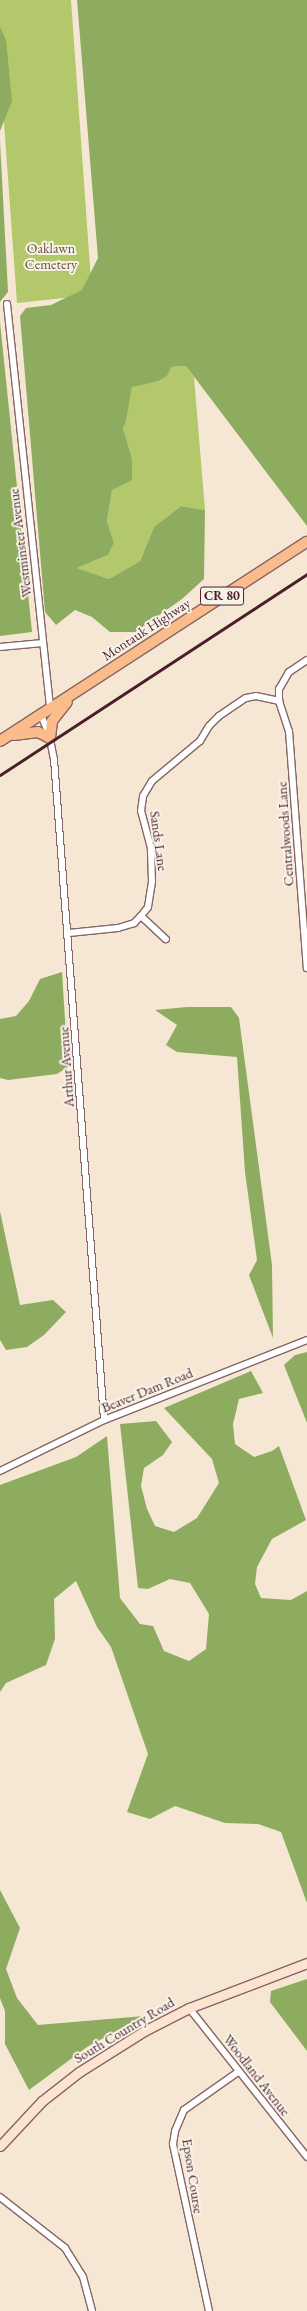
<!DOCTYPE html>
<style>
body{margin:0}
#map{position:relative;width:307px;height:2311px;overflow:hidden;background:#f6e7d4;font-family:"EB Garamond",serif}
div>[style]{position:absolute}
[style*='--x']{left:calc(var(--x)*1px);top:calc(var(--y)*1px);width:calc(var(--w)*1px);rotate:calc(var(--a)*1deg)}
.green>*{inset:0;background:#b3c76b}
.forest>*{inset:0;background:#8eac5f}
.roads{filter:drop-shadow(1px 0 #866566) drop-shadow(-1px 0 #866566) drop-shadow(0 1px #866566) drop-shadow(0 -1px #866566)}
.minor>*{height:6px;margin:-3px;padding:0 3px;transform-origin:3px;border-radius:3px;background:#fff}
.secondary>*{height:9px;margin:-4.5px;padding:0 4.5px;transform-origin:4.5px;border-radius:4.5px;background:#fde4d1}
.primary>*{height:10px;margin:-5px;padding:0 5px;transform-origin:5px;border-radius:5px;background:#fabc8b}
.rail>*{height:2.5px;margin:-1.25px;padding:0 1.25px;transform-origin:1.25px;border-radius:1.25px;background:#4a1f2b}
span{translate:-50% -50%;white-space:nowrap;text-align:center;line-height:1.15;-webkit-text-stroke:4px #f7f3e8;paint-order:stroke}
.shield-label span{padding:1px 3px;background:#f7f3e8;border:1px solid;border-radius:3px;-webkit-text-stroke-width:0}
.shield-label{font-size:13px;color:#4a1f2b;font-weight:700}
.park-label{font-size:14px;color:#6a513e}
.street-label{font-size:14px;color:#4a1f2b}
</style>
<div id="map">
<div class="green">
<div style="clip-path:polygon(0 0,71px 0,92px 295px,17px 303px,0 67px)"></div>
<div style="clip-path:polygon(186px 366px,194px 377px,205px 510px,181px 506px,154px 527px,140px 561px,109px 579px,77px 568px,108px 555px,114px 543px,107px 521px,112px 490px,132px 458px,123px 428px,126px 422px,132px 386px,159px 381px,167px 376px,170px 367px)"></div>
</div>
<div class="forest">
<div style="clip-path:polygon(77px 0,307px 0,307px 526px,186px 366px,171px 367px,167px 376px,159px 381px,132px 387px,126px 422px,123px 428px,132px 458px,132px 480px,112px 490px,107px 521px,114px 543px,108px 555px,77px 568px,109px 579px,140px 561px,154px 527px,181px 506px,205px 510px,204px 579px,182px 599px,135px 632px,110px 632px,92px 617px,75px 610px,56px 625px,45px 612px,20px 316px,26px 308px,51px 305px,82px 290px,98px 258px)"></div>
<div style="clip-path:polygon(0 27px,6px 40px,12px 101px,0 131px)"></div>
<div style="clip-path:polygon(0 141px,8px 292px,0 302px)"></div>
<div style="clip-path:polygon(0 322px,32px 632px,0 636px)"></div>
<div style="clip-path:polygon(62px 972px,68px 1067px,57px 1074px,8px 1080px,0 1078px,0 1019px,16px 1016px,29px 1001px,40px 979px)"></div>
<div style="clip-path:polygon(187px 1007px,231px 1007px,239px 1018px,272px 1265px,273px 1338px,249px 1275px,257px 1260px,245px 1172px,237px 1057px,177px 1052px,166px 1045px,177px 1025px,155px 1010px)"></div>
<div style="clip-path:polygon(0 1211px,20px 1305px,53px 1300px,66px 1312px,44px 1335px,27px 1347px,6px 1350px,0 1340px)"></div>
<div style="clip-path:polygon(307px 1352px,307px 1423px,284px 1365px,295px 1355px)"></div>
<div style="clip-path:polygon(251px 1371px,263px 1393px,239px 1399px,233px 1424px,235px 1444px,254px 1457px,272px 1451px,279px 1446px,306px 1520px,272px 1539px,257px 1567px,255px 1584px,261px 1598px,291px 1600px,307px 1591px,307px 1903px,281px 1832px,258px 1824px,225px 1823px,175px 1806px,150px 1819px,127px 1812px,148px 1754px,111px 1647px,97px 1627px,76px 1581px,54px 1599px,55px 1639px,46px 1665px,6px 1683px,0 1692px,0 1485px,76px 1457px,107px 1436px,120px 1598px,140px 1624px,153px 1626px,164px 1651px,189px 1661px,206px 1649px,209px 1614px,190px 1583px,170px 1579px,148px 1589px,138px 1588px,120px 1424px,156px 1421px,172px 1442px,163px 1455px,144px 1468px,141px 1486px,147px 1509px,155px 1526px,174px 1532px,197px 1518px,219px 1483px,212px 1459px,164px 1408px)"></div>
<div style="clip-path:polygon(0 1890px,20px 1928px,6px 1969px,17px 1998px,38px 2025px,144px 2016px,87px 2047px,29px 2090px,5px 2044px,5px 2011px,0 1998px)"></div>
<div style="clip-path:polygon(307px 1979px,307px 2051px,270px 2002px,271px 1991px)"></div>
</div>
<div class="roads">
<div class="minor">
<div style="--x:7;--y:304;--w:407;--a:83.9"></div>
<div style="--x:0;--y:647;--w:43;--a:-5.3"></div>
<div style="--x:307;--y:660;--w:22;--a:146"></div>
<div style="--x:289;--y:672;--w:20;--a:120"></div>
<div style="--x:279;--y:689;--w:12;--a:90"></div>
<div style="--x:279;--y:701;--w:32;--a:72"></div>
<div style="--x:289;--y:731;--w:238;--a:85.7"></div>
<div style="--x:41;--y:715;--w:21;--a:67"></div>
<div style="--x:49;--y:734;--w:25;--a:79"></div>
<div style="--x:54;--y:759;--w:663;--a:85.67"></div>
<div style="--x:141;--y:916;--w:34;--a:43"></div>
<div style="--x:69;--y:933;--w:49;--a:-5.8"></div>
<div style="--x:118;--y:928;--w:17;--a:-17"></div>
<div style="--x:134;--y:923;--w:10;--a:-45"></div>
<div style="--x:141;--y:916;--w:11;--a:-52"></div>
<div style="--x:148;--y:907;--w:26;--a:-81"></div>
<div style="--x:152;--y:881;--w:33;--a:-92"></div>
<div style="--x:151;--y:848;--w:38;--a:-105"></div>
<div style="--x:141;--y:811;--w:15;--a:-82"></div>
<div style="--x:143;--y:796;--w:17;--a:-59"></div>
<div style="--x:152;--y:781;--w:62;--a:-39.8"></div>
<div style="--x:200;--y:741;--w:17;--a:-59"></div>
<div style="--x:209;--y:726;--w:14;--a:-45"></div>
<div style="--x:219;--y:716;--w:32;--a:-34"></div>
<div style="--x:246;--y:698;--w:10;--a:-11"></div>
<div style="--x:256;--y:696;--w:24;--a:12"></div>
<div style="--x:0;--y:1471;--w:116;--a:-26.1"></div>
<div style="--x:104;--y:1420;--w:218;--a:-21.5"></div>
<div style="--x:189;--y:2008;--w:190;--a:51.6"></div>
<div style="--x:0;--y:2197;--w:83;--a:38.1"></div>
<div style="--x:65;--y:2248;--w:34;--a:58"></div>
<div style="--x:83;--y:2277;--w:35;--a:75"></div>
<div style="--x:209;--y:2311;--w:171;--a:-102.2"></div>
<div style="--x:173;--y:2144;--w:13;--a:-81"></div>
<div style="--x:175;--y:2131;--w:23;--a:-67"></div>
<div style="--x:184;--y:2110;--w:66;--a:-35.1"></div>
</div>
<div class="secondary">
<div style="--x:0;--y:2146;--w:62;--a:-47"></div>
<div style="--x:42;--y:2101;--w:47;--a:-38.1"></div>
<div style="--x:79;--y:2072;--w:77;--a:-32.2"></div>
<div style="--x:144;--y:2031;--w:51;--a:-27.1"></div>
<div style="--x:189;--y:2008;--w:126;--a:-20.9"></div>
</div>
<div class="primary">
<div style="--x:14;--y:735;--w:24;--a:-7"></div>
<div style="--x:38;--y:732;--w:13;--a:27"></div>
<div style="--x:50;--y:738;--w:17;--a:-83"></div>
<div style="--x:52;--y:721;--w:24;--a:-52"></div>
<div style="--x:0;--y:741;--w:366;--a:-33"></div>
</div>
</div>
<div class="rail">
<div style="--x:0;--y:775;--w:367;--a:-33.2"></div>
</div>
<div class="shield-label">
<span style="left:222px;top:596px">CR 80</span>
</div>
<div class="park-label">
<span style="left:51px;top:256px">Oaklawn<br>Cemetery</span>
</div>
<div class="street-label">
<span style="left:20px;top:543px;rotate:-97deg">Westminster Avenue</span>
<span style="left:146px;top:629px;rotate:-33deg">Montauk Highway</span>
<span style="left:285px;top:834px;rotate:-94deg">Centralwoods Lane</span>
<span style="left:159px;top:841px;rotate:82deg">Sands Lane</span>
<span style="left:66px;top:1067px;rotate:-94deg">Arthur Avenue</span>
<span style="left:147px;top:1390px;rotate:-22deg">Beaver Dam Road</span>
<span style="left:124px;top:2030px;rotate:-31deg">South Country Road</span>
<span style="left:257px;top:2075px;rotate:52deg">Woodland Avenue</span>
<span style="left:193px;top:2176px;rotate:81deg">Epson Course</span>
</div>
</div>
